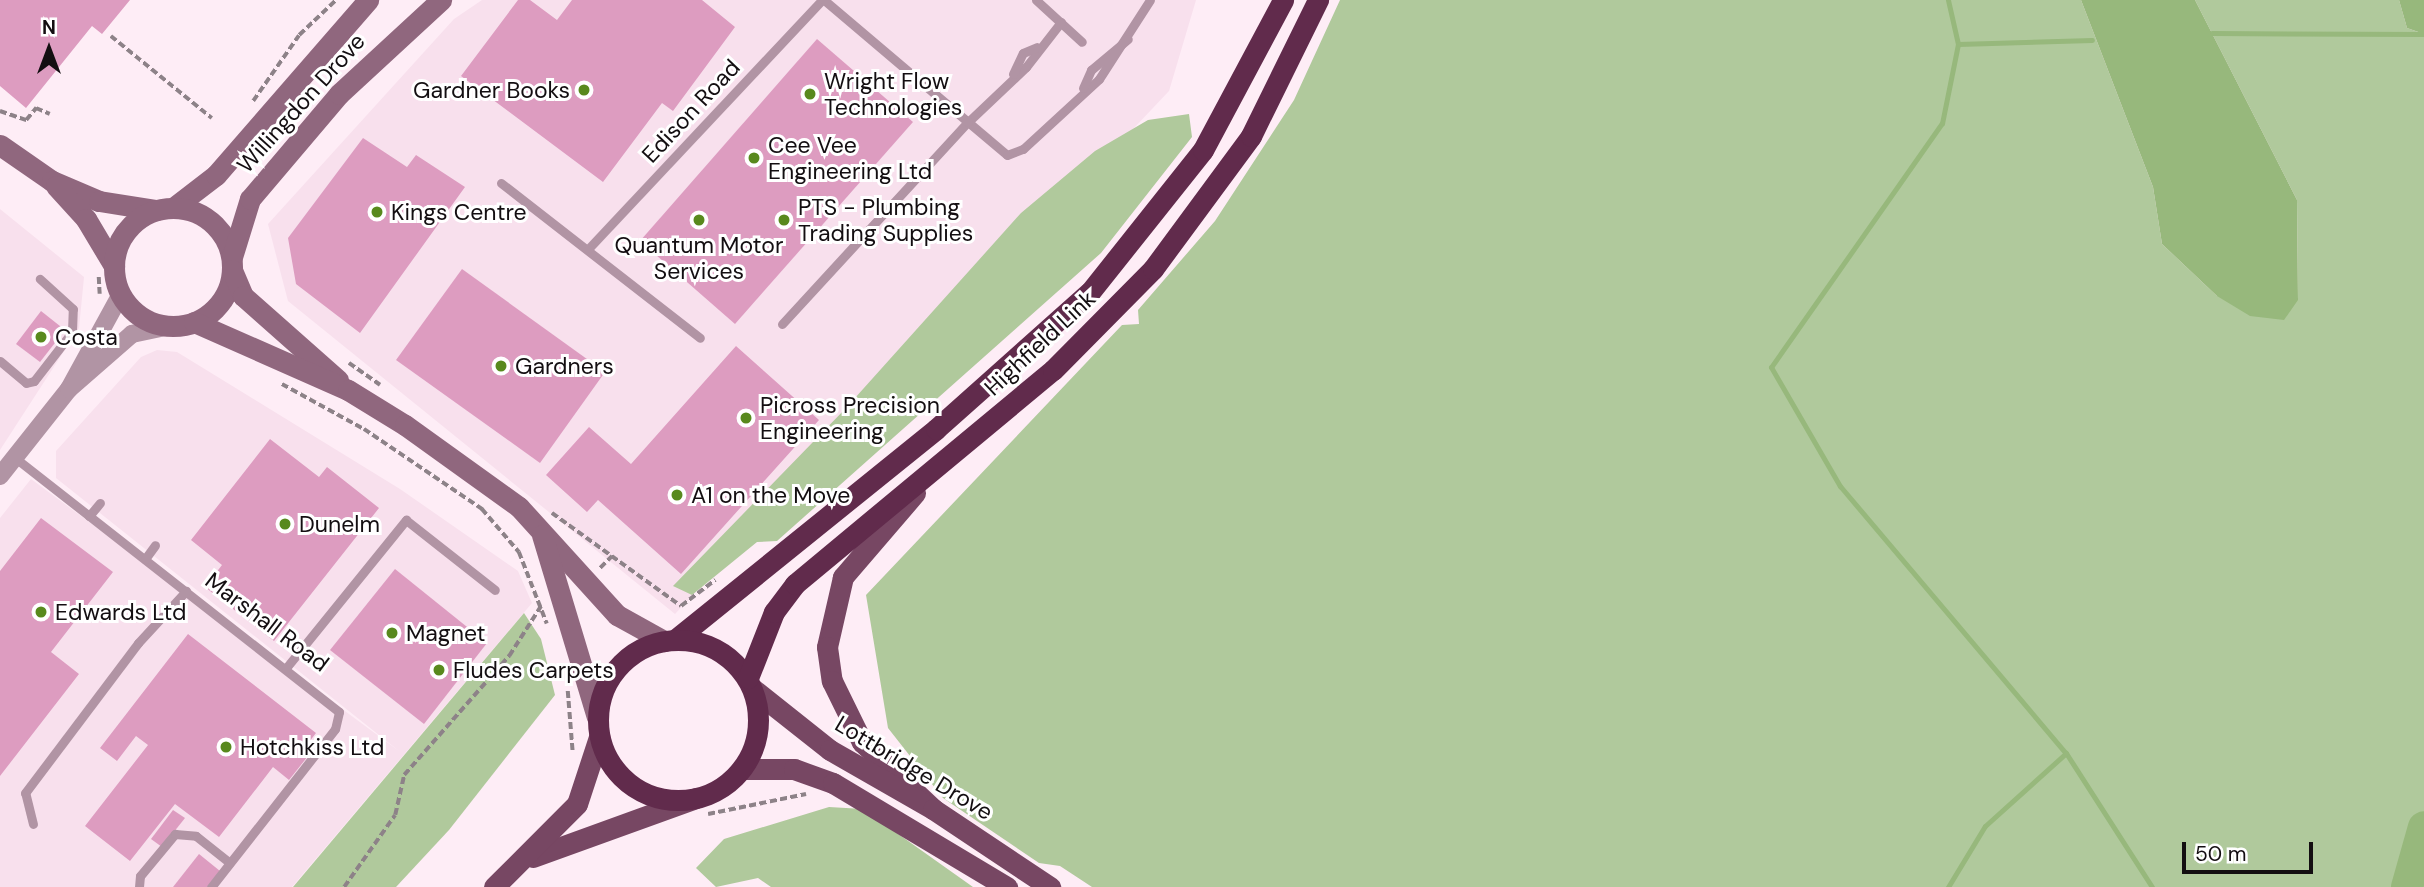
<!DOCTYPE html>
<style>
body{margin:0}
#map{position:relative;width:2424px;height:887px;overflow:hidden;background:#feedf6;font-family:"DM Sans",sans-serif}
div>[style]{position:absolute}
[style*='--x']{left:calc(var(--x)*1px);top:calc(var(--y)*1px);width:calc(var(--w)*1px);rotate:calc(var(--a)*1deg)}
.built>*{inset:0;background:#f8e0ed}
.green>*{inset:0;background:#b0c99c}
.water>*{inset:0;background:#97b87c}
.stream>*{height:5px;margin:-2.5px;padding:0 2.5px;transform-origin:2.5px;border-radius:2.5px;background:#97b87c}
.river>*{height:32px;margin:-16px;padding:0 16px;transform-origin:16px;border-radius:16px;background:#97b87c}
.building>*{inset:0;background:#dd9cc0}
.path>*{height:3.5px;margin-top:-1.75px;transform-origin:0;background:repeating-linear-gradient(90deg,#8d8288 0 7px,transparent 0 10.5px)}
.lane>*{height:9px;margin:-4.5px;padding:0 4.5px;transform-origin:4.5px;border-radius:4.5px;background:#b194a4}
.street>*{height:18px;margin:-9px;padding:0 9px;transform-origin:9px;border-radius:9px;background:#b194a4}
.secondary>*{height:21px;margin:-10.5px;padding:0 10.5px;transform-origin:10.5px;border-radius:10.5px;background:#90677e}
.secondary>.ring{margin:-10.5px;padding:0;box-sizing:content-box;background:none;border:21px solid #90677e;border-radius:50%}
.primary>*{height:21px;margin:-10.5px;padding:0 10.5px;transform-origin:10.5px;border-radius:10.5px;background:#774763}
.highway>*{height:21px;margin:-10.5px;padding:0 10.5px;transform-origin:10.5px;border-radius:10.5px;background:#612b4c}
.highway>.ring{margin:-10.5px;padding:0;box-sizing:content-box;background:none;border:21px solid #612b4c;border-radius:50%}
.dots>*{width:19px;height:19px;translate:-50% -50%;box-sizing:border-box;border:4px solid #fff;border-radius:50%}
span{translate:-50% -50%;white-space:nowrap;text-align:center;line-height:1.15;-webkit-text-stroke:6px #fff;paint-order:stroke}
.poi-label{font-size:23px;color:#130e11}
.left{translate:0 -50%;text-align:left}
.right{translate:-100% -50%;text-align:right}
.street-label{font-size:23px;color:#130e11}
.north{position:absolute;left:14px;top:14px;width:70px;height:70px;-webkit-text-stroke:5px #fff;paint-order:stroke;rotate:0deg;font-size:19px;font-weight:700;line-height:28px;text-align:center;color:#130e11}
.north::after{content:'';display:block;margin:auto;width:24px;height:32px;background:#130e11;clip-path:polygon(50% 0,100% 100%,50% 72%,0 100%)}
.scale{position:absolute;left:2182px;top:842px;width:131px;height:32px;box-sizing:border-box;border:4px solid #130e11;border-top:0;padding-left:9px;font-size:21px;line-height:24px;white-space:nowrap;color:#130e11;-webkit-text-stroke:5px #fff;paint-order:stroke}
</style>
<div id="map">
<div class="built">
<div style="clip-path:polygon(482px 0,1196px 0,1169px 91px,675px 614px,288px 301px,268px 224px,454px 19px)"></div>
<div style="clip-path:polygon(0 209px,84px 277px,79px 328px,0 450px)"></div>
<div style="clip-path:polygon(157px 350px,177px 352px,400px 489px,518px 571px,532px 603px,292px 887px,0 887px,0 518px,31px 479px,399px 751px,56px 478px,56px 451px,141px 357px)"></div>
</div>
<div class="green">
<div style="clip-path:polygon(1340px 0,2081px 0,2153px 187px,2162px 244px,2217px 296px,2298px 300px,2297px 200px,2195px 0,2399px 0,2407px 28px,2424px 34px,2424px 887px,1092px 887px,1060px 866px,1039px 863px,943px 798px,888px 728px,866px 595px,1122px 325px,1139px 324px,1138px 310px,1215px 221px,1294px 100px)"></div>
<div style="clip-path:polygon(1189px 114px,1192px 137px,1101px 253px,777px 541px,757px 542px,692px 595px,673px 586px,846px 408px,1021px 213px,1095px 151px,1148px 120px)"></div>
<div style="clip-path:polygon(524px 613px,541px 639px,555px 695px,449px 830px,396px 887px,293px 887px)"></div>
<div style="clip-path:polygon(829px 807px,863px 809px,973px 887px,771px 887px,758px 878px,716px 887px,696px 868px,724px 839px)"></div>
</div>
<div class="water">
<div style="clip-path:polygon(2081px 0,2195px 0,2297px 200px,2298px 300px,2284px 320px,2250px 316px,2217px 296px,2162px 244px,2153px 187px)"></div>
<div style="clip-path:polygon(2399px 0,2424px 0,2424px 34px,2407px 28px)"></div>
</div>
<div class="stream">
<div style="--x:1948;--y:0;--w:45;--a:77.2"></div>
<div style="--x:1958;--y:44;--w:81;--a:101.4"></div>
<div style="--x:1942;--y:123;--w:298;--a:125"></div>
<div style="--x:1771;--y:367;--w:138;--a:59.9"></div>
<div style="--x:1840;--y:486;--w:350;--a:49.8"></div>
<div style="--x:2066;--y:753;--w:159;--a:57.3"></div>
<div style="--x:2212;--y:33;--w:212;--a:0.3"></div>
<div style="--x:1958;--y:44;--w:134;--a:-1.7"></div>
<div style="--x:1948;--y:887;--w:71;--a:-58.8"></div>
<div style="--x:1985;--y:826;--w:109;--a:-42"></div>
</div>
<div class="river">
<div style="--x:2407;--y:887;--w:62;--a:-74.2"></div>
</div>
<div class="building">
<div style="clip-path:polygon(0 0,130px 0,102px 34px,92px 26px,26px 108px,0 86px)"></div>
<div style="clip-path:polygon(518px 0,530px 0,557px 20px,572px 0,702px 0,735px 27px,673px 111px,662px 103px,603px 182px,461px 76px)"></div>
<div style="clip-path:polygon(817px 39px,913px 122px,735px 324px,640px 241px)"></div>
<div style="clip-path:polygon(363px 138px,407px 167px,416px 155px,465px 187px,360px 333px,296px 284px,288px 238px)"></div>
<div style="clip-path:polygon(462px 269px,605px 372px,540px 463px,396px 360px)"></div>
<div style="clip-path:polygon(41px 311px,65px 330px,40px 362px,16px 344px)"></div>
<div style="clip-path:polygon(736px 346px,819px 420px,681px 574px,598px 500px,587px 512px,546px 475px,589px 427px,631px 464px)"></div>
<div style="clip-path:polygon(270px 439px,319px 477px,327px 467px,379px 508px,274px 641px,205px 587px,222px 565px,191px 540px)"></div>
<div style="clip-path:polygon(41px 518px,113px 572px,51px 652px,79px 674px,0 776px,0 571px)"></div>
<div style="clip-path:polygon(395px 569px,487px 643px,424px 724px,330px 650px)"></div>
<div style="clip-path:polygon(188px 634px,316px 733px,306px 746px,312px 751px,289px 780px,273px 767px,219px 837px,175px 804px,130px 861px,85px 826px,148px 745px,136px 736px,117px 761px,100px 748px)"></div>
<div style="clip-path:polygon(173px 810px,185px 818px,162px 847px,151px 839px)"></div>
<div style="clip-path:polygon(199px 854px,220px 871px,207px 887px,173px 887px)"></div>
</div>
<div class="path">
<div style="--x:111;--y:36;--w:130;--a:39.1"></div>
<div style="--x:253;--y:101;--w:80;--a:-55.1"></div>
<div style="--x:299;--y:35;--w:51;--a:-43.4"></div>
<div style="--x:0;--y:111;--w:28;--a:19"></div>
<div style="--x:26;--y:120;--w:16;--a:-50"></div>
<div style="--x:36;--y:108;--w:15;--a:23"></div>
<div style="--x:99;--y:277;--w:17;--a:87"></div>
<div style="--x:349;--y:363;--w:38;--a:35"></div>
<div style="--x:282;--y:384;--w:94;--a:28.8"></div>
<div style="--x:364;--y:429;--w:143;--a:34.1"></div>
<div style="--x:482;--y:509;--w:57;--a:49.3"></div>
<div style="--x:519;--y:552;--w:77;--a:68.7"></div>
<div style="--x:552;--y:513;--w:159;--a:35.8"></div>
<div style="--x:681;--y:606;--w:43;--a:-37.4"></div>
<div style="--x:600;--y:568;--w:17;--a:-45"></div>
<div style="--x:568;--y:691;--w:62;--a:85.4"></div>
<div style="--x:708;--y:814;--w:100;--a:-11.5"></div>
<div style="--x:344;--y:887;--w:88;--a:-54.7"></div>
<div style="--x:395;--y:815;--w:41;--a:-77.3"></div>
<div style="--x:404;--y:775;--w:159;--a:-48.6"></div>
<div style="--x:509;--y:656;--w:59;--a:-57.4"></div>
</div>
<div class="lane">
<div style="--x:1036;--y:0;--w:62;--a:42.4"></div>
<div style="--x:1061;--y:22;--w:57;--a:127.9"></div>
<div style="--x:1026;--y:67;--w:80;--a:136.5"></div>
<div style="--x:968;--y:122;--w:51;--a:40.2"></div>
<div style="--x:1007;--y:155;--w:17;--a:-21"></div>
<div style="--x:1023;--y:149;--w:103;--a:-42.6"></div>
<div style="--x:1099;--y:79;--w:94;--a:-57.2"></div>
<div style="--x:1013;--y:74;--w:23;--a:-65"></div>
<div style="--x:1023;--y:53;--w:15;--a:-23"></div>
<div style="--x:1083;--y:88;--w:20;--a:-66"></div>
<div style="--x:1091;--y:70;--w:48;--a:-40"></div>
<div style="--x:501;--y:183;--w:252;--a:37.9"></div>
<div style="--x:589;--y:248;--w:340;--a:-46.8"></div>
<div style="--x:782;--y:324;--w:275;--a:-47.4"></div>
<div style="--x:968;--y:122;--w:189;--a:-139.7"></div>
<div style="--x:0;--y:361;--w:34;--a:40"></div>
<div style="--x:26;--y:383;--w:8;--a:-14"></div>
<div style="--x:34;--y:381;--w:62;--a:-52.2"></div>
<div style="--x:72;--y:332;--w:23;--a:-88"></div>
<div style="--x:73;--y:309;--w:45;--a:-137.7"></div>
<div style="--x:14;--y:457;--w:413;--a:38.1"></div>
<div style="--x:339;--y:712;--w:17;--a:103"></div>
<div style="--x:335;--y:729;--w:201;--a:128.1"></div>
<div style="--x:89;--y:516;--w:17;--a:-50"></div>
<div style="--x:145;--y:559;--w:17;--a:-54"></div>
<div style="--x:286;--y:668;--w:191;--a:-51"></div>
<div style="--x:406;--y:520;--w:113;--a:38.2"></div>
<div style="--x:33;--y:824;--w:32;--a:-104"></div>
<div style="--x:25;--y:793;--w:188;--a:-53"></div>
<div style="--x:138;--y:643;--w:71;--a:-47.3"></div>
<div style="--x:139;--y:887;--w:11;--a:-85"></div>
<div style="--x:140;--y:876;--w:55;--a:-50.2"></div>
<div style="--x:175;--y:834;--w:21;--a:5"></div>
<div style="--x:196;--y:836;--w:43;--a:38.5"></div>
</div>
<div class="street">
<div style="--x:69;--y:389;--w:108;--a:-61.3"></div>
<div style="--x:0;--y:476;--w:111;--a:-51.6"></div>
<div style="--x:69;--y:389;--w:84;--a:-41.1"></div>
<div style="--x:132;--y:334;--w:40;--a:-12"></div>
</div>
<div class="secondary">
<div style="--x:0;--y:145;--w:63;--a:34.7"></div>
<div style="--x:52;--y:181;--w:51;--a:23.1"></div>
<div style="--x:99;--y:201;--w:58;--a:9"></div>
<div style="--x:56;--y:186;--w:45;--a:47.7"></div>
<div style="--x:86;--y:219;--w:55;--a:59.2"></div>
<div style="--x:173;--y:208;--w:54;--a:-37.5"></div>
<div style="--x:216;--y:175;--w:232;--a:-49"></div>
<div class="ring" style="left:114px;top:208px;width:97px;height:97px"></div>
<div style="--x:232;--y:257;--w:61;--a:-72.8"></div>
<div style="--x:250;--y:199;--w:138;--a:-49.7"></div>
<div style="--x:339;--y:94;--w:139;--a:-42.7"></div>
<div style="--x:232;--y:270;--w:28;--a:67"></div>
<div style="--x:243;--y:296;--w:127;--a:41.5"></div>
<div style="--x:194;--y:322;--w:168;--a:23.8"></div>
<div style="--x:348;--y:390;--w:67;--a:31.6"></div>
<div style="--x:405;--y:425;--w:140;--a:35.7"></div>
<div style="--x:519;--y:507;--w:146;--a:47.8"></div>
<div style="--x:617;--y:615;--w:54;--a:29"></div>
<div style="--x:542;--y:535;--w:190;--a:73.2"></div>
</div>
<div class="primary">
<div style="--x:915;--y:493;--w:111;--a:130.6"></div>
<div style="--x:843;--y:577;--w:72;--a:102.9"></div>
<div style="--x:827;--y:647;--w:34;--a:82"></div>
<div style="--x:832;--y:681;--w:68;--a:63.8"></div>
<div style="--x:862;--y:742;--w:98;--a:43.3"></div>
<div style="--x:753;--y:689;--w:98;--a:38.4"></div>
<div style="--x:830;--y:750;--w:119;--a:29.8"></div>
<div style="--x:933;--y:809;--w:141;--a:33.7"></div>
<div style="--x:742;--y:769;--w:52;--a:0"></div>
<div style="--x:794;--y:769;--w:41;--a:19.7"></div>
<div style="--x:833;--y:783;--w:203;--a:30.9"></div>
<div style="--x:533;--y:857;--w:173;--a:-19.9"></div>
<div style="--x:494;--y:887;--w:117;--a:-45"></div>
<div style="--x:577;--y:804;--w:71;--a:-71.8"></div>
</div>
<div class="highway">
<div style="--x:676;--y:639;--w:334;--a:-38.9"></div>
<div style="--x:936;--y:429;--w:206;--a:-41.7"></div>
<div style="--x:1090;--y:292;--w:181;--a:-51.5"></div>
<div style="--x:1203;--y:150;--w:170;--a:-61.9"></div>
<div class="ring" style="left:598px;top:640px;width:139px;height:139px"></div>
<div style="--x:748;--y:678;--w:71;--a:-68.5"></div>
<div style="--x:774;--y:612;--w:35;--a:-53"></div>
<div style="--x:795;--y:584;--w:335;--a:-39.7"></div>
<div style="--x:1053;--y:370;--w:142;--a:-45.3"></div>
<div style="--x:1153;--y:269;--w:165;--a:-53.6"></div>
<div style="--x:1251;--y:136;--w:152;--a:-63.8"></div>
</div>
<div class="dots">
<div style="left:584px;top:90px;background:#58891d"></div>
<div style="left:810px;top:94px;background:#58891d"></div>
<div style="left:754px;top:158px;background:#58891d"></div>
<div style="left:377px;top:212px;background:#58891d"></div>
<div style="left:699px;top:220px;background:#58891d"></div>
<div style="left:784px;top:220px;background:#58891d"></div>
<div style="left:41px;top:337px;background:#58891d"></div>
<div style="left:501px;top:366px;background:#58891d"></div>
<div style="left:746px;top:418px;background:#58891d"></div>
<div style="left:677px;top:495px;background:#58891d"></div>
<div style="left:285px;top:524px;background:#58891d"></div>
<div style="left:41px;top:612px;background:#58891d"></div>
<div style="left:392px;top:633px;background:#58891d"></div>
<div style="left:439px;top:670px;background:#58891d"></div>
<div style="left:226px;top:747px;background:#58891d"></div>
</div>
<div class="poi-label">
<span class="left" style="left:824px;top:94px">Wright Flow<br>Technologies</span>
<span class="right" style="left:570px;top:90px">Gardner Books</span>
<span class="left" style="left:768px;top:158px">Cee Vee<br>Engineering Ltd</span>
<span class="left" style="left:798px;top:220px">PTS - Plumbing<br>Trading Supplies</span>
<span class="left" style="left:391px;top:212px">Kings Centre</span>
<span style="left:699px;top:258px">Quantum Motor<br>Services</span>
<span class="left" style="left:55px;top:337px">Costa</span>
<span class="left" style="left:515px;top:366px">Gardners</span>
<span class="left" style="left:760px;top:418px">Picross Precision<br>Engineering</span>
<span class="left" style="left:691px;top:495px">A1 on the Move</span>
<span class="left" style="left:299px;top:524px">Dunelm</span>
<span class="left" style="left:55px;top:612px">Edwards Ltd</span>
<span class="left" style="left:406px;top:633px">Magnet</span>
<span class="left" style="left:453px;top:670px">Fludes Carpets</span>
<span class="left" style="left:240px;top:747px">Hotchkiss Ltd</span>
</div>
<div class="street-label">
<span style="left:301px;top:103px;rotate:-48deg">Willingdon Drove</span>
<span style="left:691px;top:111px;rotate:-47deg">Edison Road</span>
<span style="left:1040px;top:343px;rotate:-43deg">Highfield Link</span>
<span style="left:267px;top:622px;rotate:37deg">Marshall Road</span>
<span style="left:914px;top:768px;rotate:31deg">Lottbridge Drove</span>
</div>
<div class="north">N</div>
<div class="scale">50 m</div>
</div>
